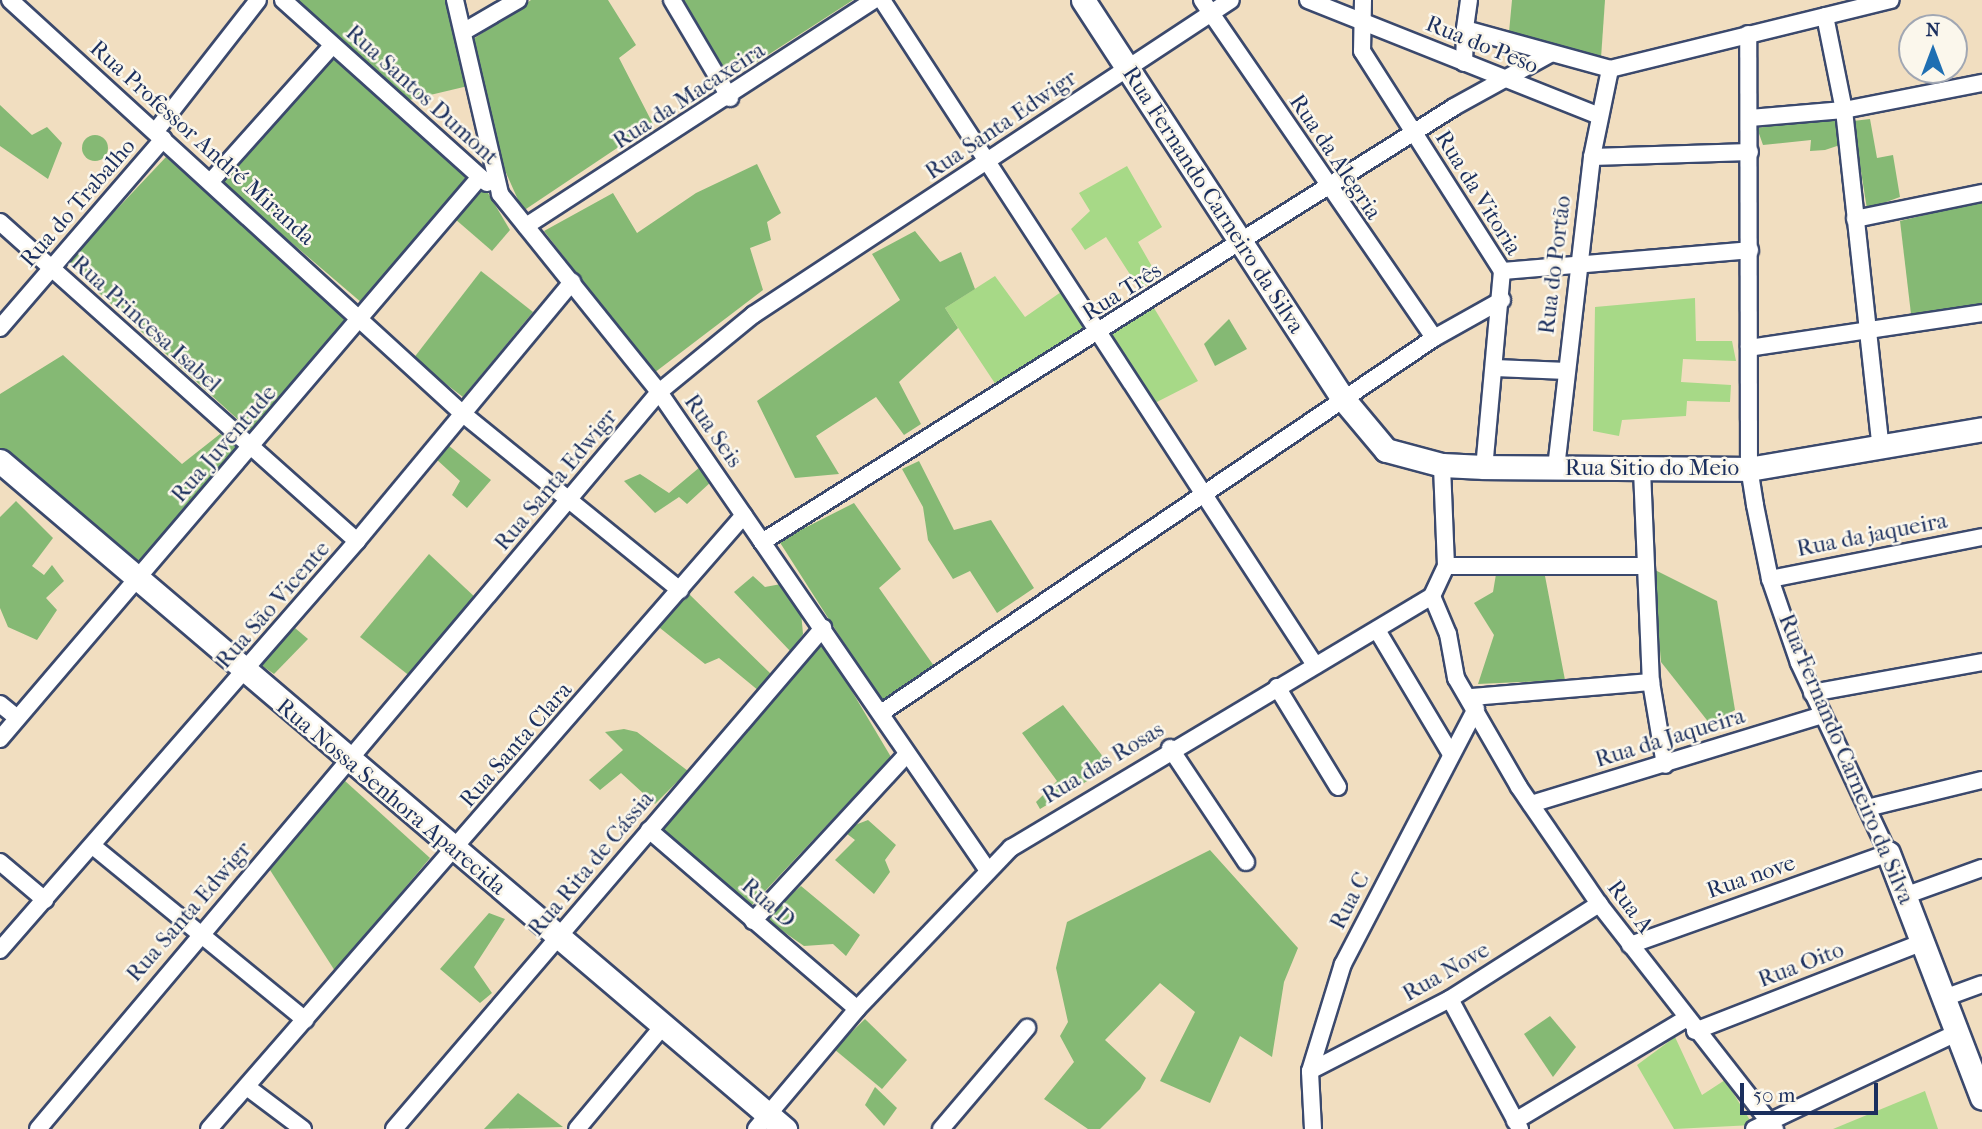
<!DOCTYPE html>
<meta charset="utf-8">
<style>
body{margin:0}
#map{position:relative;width:1982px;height:1129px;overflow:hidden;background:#f1dec0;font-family:"IM FELL French Canon",serif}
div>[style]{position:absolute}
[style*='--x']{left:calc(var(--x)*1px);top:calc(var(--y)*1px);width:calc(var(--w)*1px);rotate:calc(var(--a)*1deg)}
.green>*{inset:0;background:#a7d987}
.forest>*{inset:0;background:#85b974}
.round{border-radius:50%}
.roads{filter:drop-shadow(2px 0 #3b496d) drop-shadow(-2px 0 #3b496d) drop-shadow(0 2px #3b496d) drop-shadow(0 -2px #3b496d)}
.street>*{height:16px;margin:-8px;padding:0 8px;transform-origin:8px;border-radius:8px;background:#fff}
.secondary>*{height:23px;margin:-11.5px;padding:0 11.5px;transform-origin:11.5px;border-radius:11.5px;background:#fff}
span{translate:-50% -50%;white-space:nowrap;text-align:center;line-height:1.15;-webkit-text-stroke:5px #fbf7ec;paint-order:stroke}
.street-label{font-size:23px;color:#1b2f5e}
.north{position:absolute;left:1898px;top:14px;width:70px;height:70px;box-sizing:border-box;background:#fbf7ec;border:2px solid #a1a7b3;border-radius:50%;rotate:0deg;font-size:19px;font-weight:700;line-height:28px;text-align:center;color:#1b2f5e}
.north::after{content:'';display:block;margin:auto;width:24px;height:32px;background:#1f6fb2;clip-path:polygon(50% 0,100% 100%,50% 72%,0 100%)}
.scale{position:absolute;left:1740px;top:1083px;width:138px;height:32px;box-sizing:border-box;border:4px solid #1b2f5e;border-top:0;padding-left:9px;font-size:21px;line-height:24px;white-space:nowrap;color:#1b2f5e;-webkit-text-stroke:5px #fbf7ec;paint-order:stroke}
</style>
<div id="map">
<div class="green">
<div style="clip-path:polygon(1127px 166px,1162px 227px,1138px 242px,1158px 277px,1140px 290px,1106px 237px,1085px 250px,1071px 229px,1090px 211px,1079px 193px)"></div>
<div style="clip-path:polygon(995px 276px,1025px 317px,1061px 292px,1088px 331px,998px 388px,945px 308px)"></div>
<div style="clip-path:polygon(1695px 298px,1696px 341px,1732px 341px,1736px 361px,1683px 359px,1681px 382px,1731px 385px,1730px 402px,1687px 401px,1686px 416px,1622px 420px,1619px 436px,1593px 431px,1595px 307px)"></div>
<div style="clip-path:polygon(1154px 308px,1198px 381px,1151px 405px,1108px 336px)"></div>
<div style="clip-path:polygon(1675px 1037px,1702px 1095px,1725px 1080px,1753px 1125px,1674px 1129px,1637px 1065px)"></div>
<div style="clip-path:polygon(1925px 1091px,1938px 1129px,1833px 1129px)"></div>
</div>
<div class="forest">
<div style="clip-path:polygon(289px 0,446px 0,468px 86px,409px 100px)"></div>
<div style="clip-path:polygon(531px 0,608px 0,636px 45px,619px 58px,653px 124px,523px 211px,499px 157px,472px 40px)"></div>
<div style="clip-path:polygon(678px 0,853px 0,726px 82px)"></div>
<div style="clip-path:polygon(1512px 0,1605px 0,1601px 58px,1509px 32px)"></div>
<div style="clip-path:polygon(332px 57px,470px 178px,362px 303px,218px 180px)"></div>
<div style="clip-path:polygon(0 105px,32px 135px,47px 127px,62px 143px,48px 179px,0 146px)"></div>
<div style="clip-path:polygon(1841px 116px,1843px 144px,1825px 150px,1810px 151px,1811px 140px,1763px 145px,1757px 128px)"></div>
<div style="clip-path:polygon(1870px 119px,1877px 158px,1893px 155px,1900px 197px,1867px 209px,1853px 121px)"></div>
<div class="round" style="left:82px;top:135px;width:26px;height:26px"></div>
<div style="clip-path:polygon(166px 157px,351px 318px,255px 435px,66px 263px)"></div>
<div style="clip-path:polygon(757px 164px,781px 213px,767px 222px,771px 240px,750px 248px,763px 290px,654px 373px,544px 231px,613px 193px,637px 233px,696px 193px)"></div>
<div style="clip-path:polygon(485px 188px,510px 230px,492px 251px,455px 219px)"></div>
<div style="clip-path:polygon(1982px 201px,1982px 305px,1911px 314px,1900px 221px)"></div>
<div style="clip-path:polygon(915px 231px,940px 262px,961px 252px,975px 289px,945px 308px,958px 328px,899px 382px,921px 424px,904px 435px,876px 397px,816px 436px,839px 474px,795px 478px,757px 401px,900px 300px,872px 254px)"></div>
<div style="clip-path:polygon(481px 271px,533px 312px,463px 397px,413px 359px)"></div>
<div style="clip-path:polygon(1229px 319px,1247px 349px,1215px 366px,1204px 344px)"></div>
<div style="clip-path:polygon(63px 355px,182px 464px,220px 434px,238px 448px,136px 568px,0 451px,0 394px)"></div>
<div style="clip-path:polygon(448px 445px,491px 480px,467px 508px,452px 495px,460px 481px,435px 458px)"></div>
<div style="clip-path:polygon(919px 461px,954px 530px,991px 520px,1034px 588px,997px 613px,970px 571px,953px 579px,928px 540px,923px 507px,902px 469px)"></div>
<div style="clip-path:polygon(700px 467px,712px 481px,687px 504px,679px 497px,655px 513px,624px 481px,640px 474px,669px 493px)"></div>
<div style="clip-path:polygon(16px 501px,53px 538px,32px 566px,44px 575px,52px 565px,64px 581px,46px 598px,57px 610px,37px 640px,8px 627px,0 608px,0 517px)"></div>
<div style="clip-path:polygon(854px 503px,901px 569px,879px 588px,934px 666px,883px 704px,779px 541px)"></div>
<div style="clip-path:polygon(429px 554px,478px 600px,411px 677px,360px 637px)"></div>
<div style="clip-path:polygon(1653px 569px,1717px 601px,1735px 710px,1710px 724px,1661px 662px)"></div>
<div style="clip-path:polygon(1496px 574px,1545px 576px,1565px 680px,1478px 684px,1494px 635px,1474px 603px,1493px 592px)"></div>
<div style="clip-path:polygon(753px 576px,765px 587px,781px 584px,801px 612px,803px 634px,791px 652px,734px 592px)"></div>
<div style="clip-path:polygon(689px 594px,772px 675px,759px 691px,719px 658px,705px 664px,655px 624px)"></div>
<div style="clip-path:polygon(295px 628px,308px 639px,274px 674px,258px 663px)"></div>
<div style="clip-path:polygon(822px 641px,891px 757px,750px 907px,660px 828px)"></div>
<div style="clip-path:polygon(1063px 705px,1111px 767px,1040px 809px,1036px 802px,1057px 781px,1022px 733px)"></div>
<div style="clip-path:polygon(624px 729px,637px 732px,688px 771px,655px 804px,621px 773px,600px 790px,589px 780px,623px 750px,605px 732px)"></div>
<div style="clip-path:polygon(344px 780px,430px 858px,335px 971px,270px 870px)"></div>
<div style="clip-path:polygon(868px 820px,896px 845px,885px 860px,890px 872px,874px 894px,835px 860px,855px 840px,842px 830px)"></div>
<div style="clip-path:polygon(1210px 850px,1298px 948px,1284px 982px,1272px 1057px,1240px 1036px,1210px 1103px,1160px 1081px,1195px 1012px,1160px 983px,1105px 1040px,1146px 1078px,1140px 1089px,1100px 1129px,1088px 1129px,1044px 1099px,1074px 1062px,1060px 1036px,1068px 1022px,1056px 968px,1067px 922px)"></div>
<div style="clip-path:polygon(801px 886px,860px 935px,846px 956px,833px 944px,804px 946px,764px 918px)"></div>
<div style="clip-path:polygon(489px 913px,505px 919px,474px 967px,492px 993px,480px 1003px,440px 969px)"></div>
<div style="clip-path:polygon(1550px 1016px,1576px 1047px,1553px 1077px,1524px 1034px)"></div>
<div style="clip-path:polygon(865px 1019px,907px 1060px,882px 1089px,834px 1049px)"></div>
<div style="clip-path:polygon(875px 1087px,897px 1108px,884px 1126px,865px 1105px)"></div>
<div style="clip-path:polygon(518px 1093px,563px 1127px,484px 1129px)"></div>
</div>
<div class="roads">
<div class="street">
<div style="--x:10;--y:0;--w:612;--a:42.42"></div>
<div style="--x:462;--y:413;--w:281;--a:39.1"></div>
<div style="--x:283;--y:0;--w:274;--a:41.9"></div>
<div style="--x:455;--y:0;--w:199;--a:76.9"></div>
<div style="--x:500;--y:194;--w:254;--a:51.2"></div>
<div style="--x:659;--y:392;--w:579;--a:55.49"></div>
<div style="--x:672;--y:0;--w:114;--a:59.4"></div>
<div style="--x:882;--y:0;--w:794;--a:56.93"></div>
<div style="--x:1202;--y:0;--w:410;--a:55.5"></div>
<div style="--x:1308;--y:0;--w:313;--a:21.7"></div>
<div style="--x:1363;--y:0;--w:51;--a:91.1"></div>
<div style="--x:1362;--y:51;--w:261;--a:57.5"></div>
<div style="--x:1502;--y:271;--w:197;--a:95.2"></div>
<div style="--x:1469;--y:0;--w:29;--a:98"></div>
<div style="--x:1465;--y:29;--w:150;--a:15.4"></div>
<div style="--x:1610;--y:69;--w:289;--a:-13.8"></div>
<div style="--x:1825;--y:16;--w:96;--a:78.6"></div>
<div style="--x:1844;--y:110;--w:341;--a:83.8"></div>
<div style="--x:463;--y:32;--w:64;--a:-30.2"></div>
<div style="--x:1464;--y:63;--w:34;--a:-88"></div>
<div style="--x:1750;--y:118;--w:94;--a:-4.9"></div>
<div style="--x:1844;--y:110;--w:141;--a:-11.1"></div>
<div style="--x:155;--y:132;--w:167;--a:-52"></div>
<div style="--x:1592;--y:157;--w:158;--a:-1.8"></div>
<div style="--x:212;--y:180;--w:180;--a:-48.2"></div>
<div style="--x:1855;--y:219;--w:130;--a:-11.6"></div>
<div style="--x:0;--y:222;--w:479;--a:41.8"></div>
<div style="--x:526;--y:226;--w:415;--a:-33"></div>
<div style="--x:1502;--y:271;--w:249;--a:-4.8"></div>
<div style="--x:0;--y:328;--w:250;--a:-49.2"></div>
<div style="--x:1749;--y:348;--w:236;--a:-8.5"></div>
<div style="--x:1497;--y:368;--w:68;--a:2.5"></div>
<div style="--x:1556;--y:468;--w:313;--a:-83.4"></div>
<div style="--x:1592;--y:157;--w:90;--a:-78.4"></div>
<div style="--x:1642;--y:470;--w:212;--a:87.6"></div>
<div style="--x:1651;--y:682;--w:84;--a:80.4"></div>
<div style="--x:762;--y:542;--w:817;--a:-32.15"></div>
<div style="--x:1454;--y:107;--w:110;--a:-28.9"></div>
<div style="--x:1446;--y:566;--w:198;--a:0"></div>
<div style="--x:1770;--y:579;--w:216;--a:-11.2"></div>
<div style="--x:1432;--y:596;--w:41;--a:67.2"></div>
<div style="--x:1448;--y:634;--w:45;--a:79.7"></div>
<div style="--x:1456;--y:678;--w:126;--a:60"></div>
<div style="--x:1519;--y:787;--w:142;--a:55.6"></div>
<div style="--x:1599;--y:904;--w:286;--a:52"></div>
<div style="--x:1377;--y:630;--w:144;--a:59.2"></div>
<div style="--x:1277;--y:687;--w:117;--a:58.6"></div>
<div style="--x:1812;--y:693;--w:173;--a:-10.3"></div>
<div style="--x:1471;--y:697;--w:181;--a:-4.8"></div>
<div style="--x:0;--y:704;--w:22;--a:39"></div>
<div style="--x:881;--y:713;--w:668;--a:-34.14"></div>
<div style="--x:1434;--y:338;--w:78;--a:-29.2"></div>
<div style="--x:0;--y:739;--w:739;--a:-49.5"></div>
<div style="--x:1170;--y:748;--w:137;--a:56.3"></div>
<div style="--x:1531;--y:804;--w:304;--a:-17"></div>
<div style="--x:1867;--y:808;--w:118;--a:-13.7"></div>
<div style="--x:649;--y:830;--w:274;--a:40.7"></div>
<div style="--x:94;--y:847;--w:273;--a:39.3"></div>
<div style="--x:0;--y:862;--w:59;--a:40.2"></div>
<div style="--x:1907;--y:895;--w:80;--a:-19.8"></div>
<div style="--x:753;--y:921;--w:226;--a:-47.3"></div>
<div style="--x:1630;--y:945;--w:274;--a:-19.6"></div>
<div style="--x:1888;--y:853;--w:210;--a:-115.1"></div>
<div style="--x:1799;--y:663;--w:89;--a:-109"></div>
<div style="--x:1770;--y:579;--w:76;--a:-101.5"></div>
<div style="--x:1755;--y:505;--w:36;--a:-99"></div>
<div style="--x:1749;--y:469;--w:435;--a:-90.1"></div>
<div style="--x:0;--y:950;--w:543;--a:-48.88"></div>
<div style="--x:357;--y:541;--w:337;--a:-50.3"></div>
<div style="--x:1944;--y:998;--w:40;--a:-20.2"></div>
<div style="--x:1450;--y:999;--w:148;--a:61.7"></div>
<div style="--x:1695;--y:1031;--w:245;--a:-21.3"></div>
<div style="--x:1310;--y:1071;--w:157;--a:-27.2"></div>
<div style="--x:1450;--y:999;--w:177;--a:-32.5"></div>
<div style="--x:247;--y:1087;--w:70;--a:36.9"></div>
<div style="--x:1515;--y:1121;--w:200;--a:-30.9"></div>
<div style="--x:38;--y:1129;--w:964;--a:-49.88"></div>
<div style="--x:659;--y:392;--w:122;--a:-39.3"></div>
<div style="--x:753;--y:315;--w:572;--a:-33.38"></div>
<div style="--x:209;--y:1129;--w:814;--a:-48.93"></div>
<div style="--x:394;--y:1129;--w:660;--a:-49.43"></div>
<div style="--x:577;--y:1129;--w:134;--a:-50.1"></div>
<div style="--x:756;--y:1129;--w:157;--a:-49.9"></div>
<div style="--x:857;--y:1009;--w:223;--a:-46.3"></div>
<div style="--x:1011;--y:848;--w:491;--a:-30.9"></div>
<div style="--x:1432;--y:596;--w:33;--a:-65"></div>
<div style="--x:1446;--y:566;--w:101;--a:-92.3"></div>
<div style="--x:941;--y:1129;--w:133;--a:-49.6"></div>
<div style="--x:1313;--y:1129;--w:58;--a:-93"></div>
<div style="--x:1310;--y:1071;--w:112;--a:-72.9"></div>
<div style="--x:1343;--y:964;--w:288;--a:-62.5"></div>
<div style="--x:1754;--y:1129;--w:224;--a:-25.4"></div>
</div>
<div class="secondary">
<div style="--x:1083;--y:0;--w:478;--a:56.9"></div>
<div style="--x:1344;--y:400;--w:65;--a:50"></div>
<div style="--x:1386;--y:450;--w:58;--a:15"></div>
<div style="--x:1442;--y:465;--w:42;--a:2.7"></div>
<div style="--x:1484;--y:467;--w:265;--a:0.4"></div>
<div style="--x:1749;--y:469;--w:236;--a:-9.7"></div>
<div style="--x:0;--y:461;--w:1031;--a:40.4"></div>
<div style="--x:1888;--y:853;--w:262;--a:69"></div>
</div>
</div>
<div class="street-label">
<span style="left:1482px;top:45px;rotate:22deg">Rua do Peso</span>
<span style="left:422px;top:95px;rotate:42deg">Rua Santos Dumont</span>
<span style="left:689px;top:96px;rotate:-33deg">Rua da Macaxeira</span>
<span style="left:1001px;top:125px;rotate:-34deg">Rua Santa Edwigr</span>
<span style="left:202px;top:143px;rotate:42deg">Rua Professor André Miranda</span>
<span style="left:1335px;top:157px;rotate:56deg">Rua da Alegria</span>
<span style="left:1478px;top:193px;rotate:58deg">Rua da Vitoria</span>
<span style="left:1213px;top:200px;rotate:57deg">Rua Fernando Carneiro da Silva</span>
<span style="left:78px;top:203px;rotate:-49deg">Rua do Trabalho</span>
<span style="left:1555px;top:265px;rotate:-83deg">Rua do Portão</span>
<span style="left:1122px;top:292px;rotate:-32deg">Rua Três</span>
<span style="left:146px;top:324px;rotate:42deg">Rua Princesa Isabel</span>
<span style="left:713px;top:431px;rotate:55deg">Rua Seis</span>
<span style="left:224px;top:444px;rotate:-49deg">Rua Juventude</span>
<span style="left:1652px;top:468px">Rua Sitio do Meio</span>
<span style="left:556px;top:480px;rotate:-50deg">Rua Santa Edwigr</span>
<span style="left:1872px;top:535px;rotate:-11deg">Rua da jaqueira</span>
<span style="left:273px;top:605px;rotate:-49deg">Rua São Vicente</span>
<span style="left:1670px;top:738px;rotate:-17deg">Rua da Jaqueira</span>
<span style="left:516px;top:745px;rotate:-49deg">Rua Santa Clara</span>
<span style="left:1846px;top:759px;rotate:67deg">Rua Fernando Carneiro da Silva</span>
<span style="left:1103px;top:763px;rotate:-31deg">Rua das Rosas</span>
<span style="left:391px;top:797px;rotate:40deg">Rua Nossa Senhora Aparecida</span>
<span style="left:591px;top:864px;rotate:-50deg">Rua Rita de Cássia</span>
<span style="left:1751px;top:877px;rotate:-19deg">Rua nove</span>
<span style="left:1350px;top:901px;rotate:-63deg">Rua C</span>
<span style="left:768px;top:903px;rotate:41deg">Rua D</span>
<span style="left:1630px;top:907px;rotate:53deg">Rua A</span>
<span style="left:189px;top:912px;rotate:-49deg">Rua Santa Edwigr</span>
<span style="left:1801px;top:965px;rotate:-21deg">Rua Oito</span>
<span style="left:1446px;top:972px;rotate:-30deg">Rua Nove</span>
</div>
<div class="north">N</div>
<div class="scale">50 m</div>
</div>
